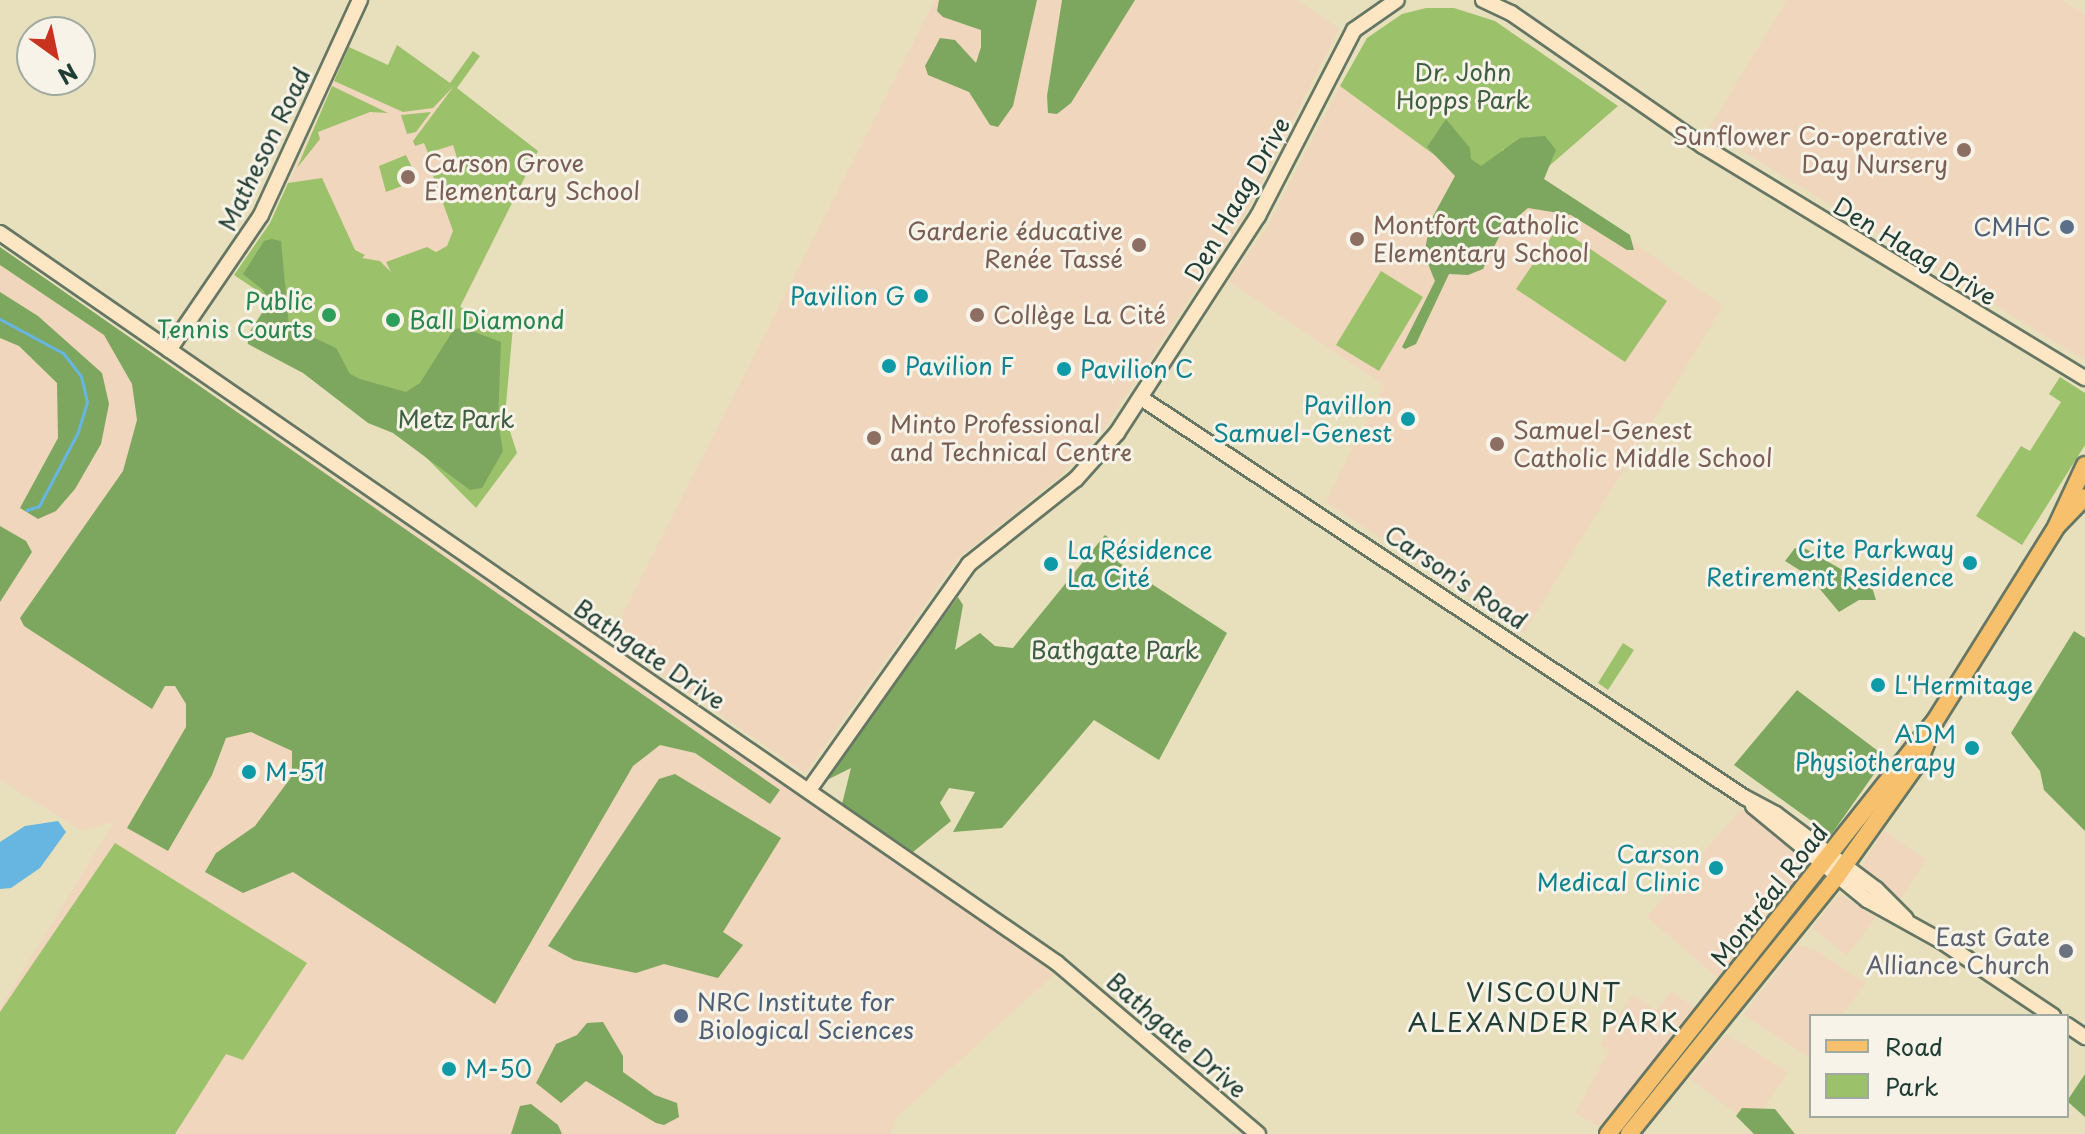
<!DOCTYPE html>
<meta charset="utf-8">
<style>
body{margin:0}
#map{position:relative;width:2085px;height:1134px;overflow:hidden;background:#e8e0bc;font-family:"Playpen Sans",sans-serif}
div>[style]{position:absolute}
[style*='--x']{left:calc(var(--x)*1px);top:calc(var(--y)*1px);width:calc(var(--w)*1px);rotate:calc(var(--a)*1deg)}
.built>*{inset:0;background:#efd6bc}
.green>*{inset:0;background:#9cc16b}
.forest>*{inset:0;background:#7da75f}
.water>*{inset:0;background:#67b5e1}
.stream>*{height:3px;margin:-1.5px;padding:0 1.5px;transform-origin:1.5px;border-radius:1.5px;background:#67b5e1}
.roads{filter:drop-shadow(2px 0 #657664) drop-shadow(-2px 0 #657664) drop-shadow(0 2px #657664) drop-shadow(0 -2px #657664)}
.secondary>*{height:14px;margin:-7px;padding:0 7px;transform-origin:7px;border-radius:7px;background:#fce6c4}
.primary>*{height:16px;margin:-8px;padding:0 8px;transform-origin:8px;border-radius:8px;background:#f7c06c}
.dots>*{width:22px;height:22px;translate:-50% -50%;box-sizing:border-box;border:4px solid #f7f3e8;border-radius:50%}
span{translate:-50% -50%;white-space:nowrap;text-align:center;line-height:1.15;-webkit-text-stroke:6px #f7f3e8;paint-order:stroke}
.park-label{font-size:24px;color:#3e5e42}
.education-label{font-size:24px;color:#785e54}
.right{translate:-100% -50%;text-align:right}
.left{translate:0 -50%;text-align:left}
.street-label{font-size:24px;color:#1f3d34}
.service-label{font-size:24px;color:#4e5e75}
.culture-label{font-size:24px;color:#0d838f}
.leisure-label{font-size:24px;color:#27864d}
.worship-label{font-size:24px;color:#5b616d}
.neighbourhood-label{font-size:26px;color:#1f3d34;letter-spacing:2px}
.legend{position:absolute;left:1809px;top:1014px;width:260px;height:104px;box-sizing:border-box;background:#f7f3e8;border:2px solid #a1aaa0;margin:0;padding:10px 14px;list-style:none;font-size:24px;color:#1f3d34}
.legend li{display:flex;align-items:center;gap:16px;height:40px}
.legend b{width:40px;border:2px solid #a1aaa0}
.north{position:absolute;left:16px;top:16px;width:80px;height:80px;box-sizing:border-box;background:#f7f3e8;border:2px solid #a1aaa0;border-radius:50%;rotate:147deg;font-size:22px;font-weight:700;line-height:32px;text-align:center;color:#1f3d34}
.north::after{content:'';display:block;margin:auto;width:28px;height:36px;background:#c8321e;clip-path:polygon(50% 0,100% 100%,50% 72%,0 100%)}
</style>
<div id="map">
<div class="built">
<div style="clip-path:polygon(935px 0,1298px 0,1339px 29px,1245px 215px,1104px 428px,1058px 478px,958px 558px,805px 773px,610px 639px)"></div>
<div style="clip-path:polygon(1787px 0,2061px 0,2085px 14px,2085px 360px,1708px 130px)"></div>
<div style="clip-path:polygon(397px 45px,538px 151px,460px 308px,275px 214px,349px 47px,388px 65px)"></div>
<div style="clip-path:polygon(1340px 86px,1480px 189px,1503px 149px,1723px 306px,1524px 633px,1326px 502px,1384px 385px,1228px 281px,1267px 228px)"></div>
<div style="clip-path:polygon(0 249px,988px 925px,1055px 974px,896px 1118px,890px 1134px,0 1134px,0 1008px,115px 821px,82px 831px,0 780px)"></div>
<div style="clip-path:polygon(1742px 808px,1808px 864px,1719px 979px,1647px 917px)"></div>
<div style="clip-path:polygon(1884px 830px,1926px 860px,1901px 899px,1861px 867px)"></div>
<div style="clip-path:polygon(1839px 894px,1876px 917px,1847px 956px,1812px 928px)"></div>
<div style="clip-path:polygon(1798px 945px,1817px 951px,1866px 983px,1841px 1016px,1811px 1016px,1810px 1058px,1743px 1015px)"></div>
<div style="clip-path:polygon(1671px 991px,1695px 1008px,1600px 1127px,1575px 1113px,1609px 1051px,1600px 1044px,1632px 995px,1657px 1010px)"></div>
<div style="clip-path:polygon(1726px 1034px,1788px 1072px,1752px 1125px,1690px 1079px)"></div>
</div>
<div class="green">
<div style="clip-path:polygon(1426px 8px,1454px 8px,1495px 21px,1618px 106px,1540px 174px,1503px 149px,1481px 189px,1340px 86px,1367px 38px,1402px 14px)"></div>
<div style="clip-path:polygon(397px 45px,450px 83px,473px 51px,480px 56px,457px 88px,538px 151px,460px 307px,513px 326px,505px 416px,517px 453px,476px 508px,397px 428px,255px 338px,279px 305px,234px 275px,270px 223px,288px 183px,322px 178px,355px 250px,365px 255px,362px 258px,380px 261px,391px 272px,386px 262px,427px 247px,436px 252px,447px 246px,453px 231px,432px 173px,458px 161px,453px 145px,428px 153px,424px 143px,415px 146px,413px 141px,454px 86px,433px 108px,403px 112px,334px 81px,349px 47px,388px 65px)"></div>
<div style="clip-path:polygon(332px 86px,388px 113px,370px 112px,318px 132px,320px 139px,297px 168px)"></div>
<div style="clip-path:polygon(431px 112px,416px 132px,407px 134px,401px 115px)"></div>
<div style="clip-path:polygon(406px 155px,418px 180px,386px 192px,379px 166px)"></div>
<div style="clip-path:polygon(1558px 227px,1667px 301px,1625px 362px,1516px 289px)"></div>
<div style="clip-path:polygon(1381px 271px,1423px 297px,1379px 371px,1336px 345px)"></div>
<div style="clip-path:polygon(2060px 377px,2085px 393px,2085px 445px,2022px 545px,1976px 516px,2021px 446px,2030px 451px,2061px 402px,2049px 394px)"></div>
<div style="clip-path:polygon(1623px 643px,1634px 650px,1608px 690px,1598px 683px)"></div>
<div style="clip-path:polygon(115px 843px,307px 963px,243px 1060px,226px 1054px,175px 1134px,0 1134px,0 1012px)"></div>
</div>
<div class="forest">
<div style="clip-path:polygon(939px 0,1037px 0,1013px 106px,998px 127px,990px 125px,969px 92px,928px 75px,925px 66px,940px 38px,955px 40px,976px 63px,981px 47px,981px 30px,943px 17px,937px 11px)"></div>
<div style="clip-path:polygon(1062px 0,1135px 0,1071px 103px,1057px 114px,1048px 113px,1047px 96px)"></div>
<div style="clip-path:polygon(1446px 119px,1470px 148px,1471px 159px,1481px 166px,1520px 138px,1545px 136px,1556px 150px,1544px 179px,1630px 235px,1634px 250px,1627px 250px,1571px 215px,1528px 208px,1503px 229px,1483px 269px,1468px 275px,1449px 274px,1416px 344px,1405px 349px,1402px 347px,1435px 281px,1424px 254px,1431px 220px,1455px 176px,1427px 147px)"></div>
<div style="clip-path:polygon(272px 239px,281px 241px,289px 326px,336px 348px,350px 374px,360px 379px,406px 392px,420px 383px,454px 329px,464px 328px,501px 342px,498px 422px,503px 451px,482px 488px,470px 490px,393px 433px,368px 423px,303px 373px,248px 344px,247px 336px,269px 302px,263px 290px,243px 274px,264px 241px)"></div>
<div style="clip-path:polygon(0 247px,780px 790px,770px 804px,695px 753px,660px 745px,633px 766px,495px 1004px,293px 872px,243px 893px,205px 872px,216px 853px,255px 826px,292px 776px,292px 751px,251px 732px,226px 738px,212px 775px,168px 851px,127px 828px,186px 727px,186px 704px,175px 686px,165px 686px,152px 709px,24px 626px,20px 618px,123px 471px,137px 420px,132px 384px,104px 335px,0 265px)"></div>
<div style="clip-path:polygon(0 292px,38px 316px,102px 373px,109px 404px,101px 444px,75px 489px,56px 511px,38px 519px,20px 508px,58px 438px,57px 383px,19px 346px,0 338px)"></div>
<div style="clip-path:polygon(0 526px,26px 541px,32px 552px,0 602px)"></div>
<div style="clip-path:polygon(1105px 535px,1124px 549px,1118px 562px,1227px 633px,1159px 760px,1094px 720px,1002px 828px,953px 832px,975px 792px,949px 788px,940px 803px,951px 821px,913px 852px,842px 804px,851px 768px,821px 783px,958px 597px,963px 605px,955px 650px,980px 633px,995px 646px,1013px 648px)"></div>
<div style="clip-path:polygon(1795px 548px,1806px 549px,1872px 587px,1876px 600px,1859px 600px,1839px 612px,1809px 576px,1785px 561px)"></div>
<div style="clip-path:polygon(2074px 631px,2085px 638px,2085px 831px,2044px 790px,2040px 771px,2011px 733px)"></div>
<div style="clip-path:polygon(1797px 690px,1886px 757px,1831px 835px,1734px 765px)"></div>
<div style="clip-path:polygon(675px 774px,781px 838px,723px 932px,743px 945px,718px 978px,664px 964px,636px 973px,574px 960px,548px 946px,659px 779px)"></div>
<div style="clip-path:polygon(603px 1022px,623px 1056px,623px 1072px,655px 1095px,677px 1103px,679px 1117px,664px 1125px,656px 1123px,586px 1081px,561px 1103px,536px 1083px,556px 1044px,577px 1035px,587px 1023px)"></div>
<div style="clip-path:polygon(2085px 1074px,2085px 1117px,2067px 1101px)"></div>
<div style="clip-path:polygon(531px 1104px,558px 1125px,562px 1134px,511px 1134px,520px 1106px)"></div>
<div style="clip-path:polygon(1742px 1108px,1775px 1109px,1795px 1134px,1754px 1134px,1736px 1116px)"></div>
</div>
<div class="water">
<div style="clip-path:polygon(58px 821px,66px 832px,40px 868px,11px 888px,0 889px,0 842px,25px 826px)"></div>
</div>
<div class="stream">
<div style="--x:0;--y:319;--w:72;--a:28.4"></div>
<div style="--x:63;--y:353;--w:29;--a:52"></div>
<div style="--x:81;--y:376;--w:27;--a:77"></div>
<div style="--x:87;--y:402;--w:31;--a:107"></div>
<div style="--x:78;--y:432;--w:84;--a:117.8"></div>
<div style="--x:39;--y:506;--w:13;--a:162"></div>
</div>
<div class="roads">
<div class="secondary">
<div style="--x:1483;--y:0;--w:31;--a:25"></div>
<div style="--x:1511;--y:13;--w:234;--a:34.7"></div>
<div style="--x:1703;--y:146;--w:447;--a:31.3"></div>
<div style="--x:0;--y:233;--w:1285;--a:34.63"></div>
<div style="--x:1057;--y:963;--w:264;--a:40.4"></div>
<div style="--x:169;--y:350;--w:163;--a:-55.7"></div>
<div style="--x:261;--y:215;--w:237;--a:-65.3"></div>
<div style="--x:1141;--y:398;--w:723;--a:33.49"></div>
<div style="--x:1744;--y:797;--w:36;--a:28"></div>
<div style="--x:1776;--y:814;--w:125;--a:36.9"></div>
<div style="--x:1876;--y:889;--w:42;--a:45"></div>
<div style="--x:809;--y:790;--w:277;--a:-54.7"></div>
<div style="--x:969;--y:564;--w:137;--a:-38.5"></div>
<div style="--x:1076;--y:479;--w:62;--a:-48.3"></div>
<div style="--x:1117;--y:433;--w:259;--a:-57"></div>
<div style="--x:1258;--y:216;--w:209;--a:-62.7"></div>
<div style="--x:1354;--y:30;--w:52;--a:-34.9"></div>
<div style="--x:1753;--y:806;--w:148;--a:39.5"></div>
<div style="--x:1867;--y:900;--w:85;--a:29"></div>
<div style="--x:1941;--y:941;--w:135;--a:33.8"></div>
<div style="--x:2067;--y:1025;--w:22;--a:34"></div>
</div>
<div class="primary">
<div style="--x:2057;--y:525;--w:66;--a:-65"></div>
<div style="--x:1608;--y:1134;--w:527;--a:-51.63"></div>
<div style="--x:1935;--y:721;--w:230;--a:-58"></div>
<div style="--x:2057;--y:526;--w:40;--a:-46"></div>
<div style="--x:1629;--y:1134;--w:331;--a:-51.1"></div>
<div style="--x:1837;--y:876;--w:141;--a:-54.5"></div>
<div style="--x:1919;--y:761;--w:29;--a:-68"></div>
</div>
</div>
<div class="dots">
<div style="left:1964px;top:150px;background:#8d6e63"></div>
<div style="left:408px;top:177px;background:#8d6e63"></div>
<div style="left:2067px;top:227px;background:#5c6f8a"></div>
<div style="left:1357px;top:239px;background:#8d6e63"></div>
<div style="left:1139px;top:245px;background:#8d6e63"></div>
<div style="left:921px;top:296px;background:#0f9aa8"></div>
<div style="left:329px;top:315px;background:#2e9e5b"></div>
<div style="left:977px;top:315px;background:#8d6e63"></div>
<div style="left:393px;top:320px;background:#2e9e5b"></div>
<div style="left:889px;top:366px;background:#0f9aa8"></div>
<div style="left:1064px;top:369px;background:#0f9aa8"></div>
<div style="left:1408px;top:419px;background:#0f9aa8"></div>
<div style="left:874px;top:438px;background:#8d6e63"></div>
<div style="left:1497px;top:444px;background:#8d6e63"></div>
<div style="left:1970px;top:563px;background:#0f9aa8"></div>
<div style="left:1051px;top:564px;background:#0f9aa8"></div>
<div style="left:1878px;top:685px;background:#0f9aa8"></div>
<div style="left:1972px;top:748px;background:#0f9aa8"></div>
<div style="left:249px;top:772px;background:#0f9aa8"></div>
<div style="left:1716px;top:868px;background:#0f9aa8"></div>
<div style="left:2066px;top:951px;background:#6b7280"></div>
<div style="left:681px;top:1016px;background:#5c6f8a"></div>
<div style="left:449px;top:1069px;background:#0f9aa8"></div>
</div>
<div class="park-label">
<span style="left:1463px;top:86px">Dr. John<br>Hopps Park</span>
<span style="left:456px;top:419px">Metz Park</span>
<span style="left:1115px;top:650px">Bathgate Park</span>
</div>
<div class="education-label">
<span class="right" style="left:1948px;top:150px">Sunflower Co-operative<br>Day Nursery</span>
<span class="left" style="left:424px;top:177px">Carson Grove<br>Elementary School</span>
<span class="left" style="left:1373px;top:239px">Montfort Catholic<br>Elementary School</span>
<span class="right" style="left:1123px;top:245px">Garderie éducative<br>Renée Tassé</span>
<span class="left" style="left:993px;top:315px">Collège La Cité</span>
<span class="left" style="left:890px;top:438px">Minto Professional<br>and Technical Centre</span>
<span class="left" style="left:1513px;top:444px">Samuel-Genest<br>Catholic Middle School</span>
</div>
<div class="street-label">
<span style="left:264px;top:149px;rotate:-64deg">Matheson Road</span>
<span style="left:1237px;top:199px;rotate:-60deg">Den Haag Drive</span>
<span style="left:1915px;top:251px;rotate:31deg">Den Haag Drive</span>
<span style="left:1456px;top:577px;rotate:34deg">Carson's Road</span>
<span style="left:650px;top:654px;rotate:34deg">Bathgate Drive</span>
<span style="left:1769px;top:895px;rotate:-52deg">Montréal Road</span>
<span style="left:1177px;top:1035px;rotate:41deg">Bathgate Drive</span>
</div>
<div class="service-label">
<span class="right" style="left:2051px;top:227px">CMHC</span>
<span class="left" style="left:697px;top:1016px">NRC Institute for<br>Biological Sciences</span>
</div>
<div class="culture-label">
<span class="right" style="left:905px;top:296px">Pavilion G</span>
<span class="left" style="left:905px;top:366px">Pavilion F</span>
<span class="left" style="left:1080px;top:369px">Pavilion C</span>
<span class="right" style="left:1392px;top:419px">Pavillon<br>Samuel-Genest</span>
<span class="right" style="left:1954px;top:563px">Cite Parkway<br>Retirement Residence</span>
<span class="left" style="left:1067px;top:564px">La Résidence<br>La Cité</span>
<span class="left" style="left:1894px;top:685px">L'Hermitage</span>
<span class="right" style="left:1956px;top:748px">ADM<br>Physiotherapy</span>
<span class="left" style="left:265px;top:772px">M-51</span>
<span class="right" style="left:1700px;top:868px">Carson<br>Medical Clinic</span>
<span class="left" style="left:465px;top:1069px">M-50</span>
</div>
<div class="leisure-label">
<span class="right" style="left:313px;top:315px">Public<br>Tennis Courts</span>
<span class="left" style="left:409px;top:320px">Ball Diamond</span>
</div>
<div class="worship-label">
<span class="right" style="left:2050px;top:951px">East Gate<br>Alliance Church</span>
</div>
<div class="neighbourhood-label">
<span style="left:1544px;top:1007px">VISCOUNT<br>ALEXANDER PARK</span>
</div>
<ul class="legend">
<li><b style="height:10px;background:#f7c06c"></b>Road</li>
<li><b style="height:22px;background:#9cc16b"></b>Park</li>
</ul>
<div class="north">N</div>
</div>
